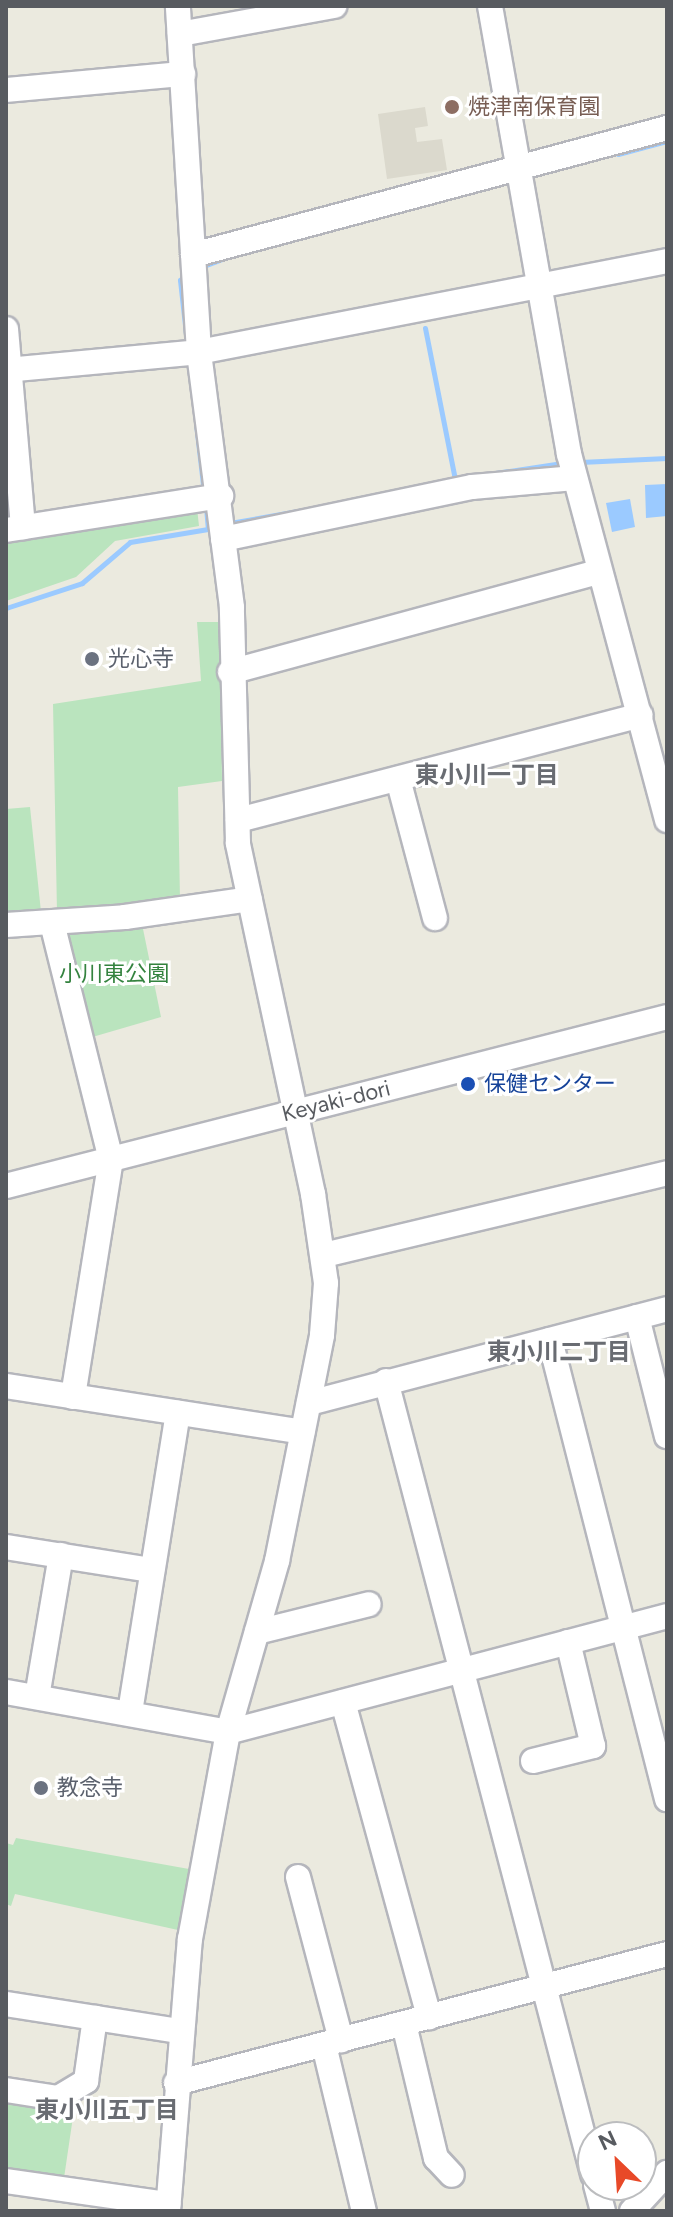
<!DOCTYPE html>
<meta charset="utf-8">
<style>
body{margin:0}
#map{position:relative;width:673px;height:2217px;overflow:hidden;background:#ebeadf;font-family:Figtree,"Noto Sans JP",sans-serif}
div>[style]{position:absolute}
[style*='--x']{left:calc(var(--x)*1px);top:calc(var(--y)*1px);width:calc(var(--w)*1px);rotate:calc(var(--a)*1deg)}
.education>*{inset:0;background:#dbd9cd}
.green>*{inset:0;background:#bae4be}
.water>*{inset:0;background:#9bcaff}
.stream>*{height:5px;margin:-2.5px;padding:0 2.5px;transform-origin:2.5px;border-radius:2.5px;background:#9bcaff}
.roads{filter:drop-shadow(2px 0 #b5b6bc) drop-shadow(-2px 0 #b5b6bc) drop-shadow(0 2px #b5b6bc) drop-shadow(0 -2px #b5b6bc)}
.minor>*{height:24px;margin:-12px;padding:0 12px;transform-origin:12px;border-radius:12px;background:#fff}
.dots>*{width:22px;height:22px;translate:-50% -50%;box-sizing:border-box;border:4px solid #fff;border-radius:50%}
span{translate:-50% -50%;white-space:nowrap;text-align:center;line-height:1.15;-webkit-text-stroke:6px #fff;paint-order:stroke}
.education-label{font-size:22px;color:#785e54}
.left{translate:0 -50%;text-align:left}
.worship-label{font-size:22px;color:#5b616d}
.park-label{font-size:22px;color:#34833f}
.transit-label{font-size:22px;color:#164399}
.street-label{font-size:22px;color:#585b60}
.neighbourhood-label{font-size:24px;color:#696c72;font-weight:700}
.frame{position:absolute;inset:0;border:8px solid #585b60;pointer-events:none}
.north{position:absolute;left:577px;top:2121px;width:80px;height:80px;box-sizing:border-box;background:#fff;border:2px solid #bcbdbf;border-radius:50%;rotate:335deg;font-size:22px;font-weight:700;line-height:32px;text-align:center;color:#585b60}
.north::after{content:'';display:block;margin:auto;width:28px;height:36px;background:#e84928;clip-path:polygon(50% 0,100% 100%,50% 72%,0 100%)}
</style>
<div id="map">
<div class="education">
<div style="clip-path:polygon(425px 107px,428px 126px,415px 128px,417px 142px,442px 139px,447px 170px,387px 179px,378px 114px)"></div>
</div>
<div class="green">
<div style="clip-path:polygon(197px 508px,199px 526px,115px 541px,76px 577px,6px 601px,6px 539px)"></div>
<div style="clip-path:polygon(197px 622px,220px 622px,222px 781px,178px 787px,180px 900px,57px 912px,53px 704px,201px 681px)"></div>
<div style="clip-path:polygon(30px 807px,41px 912px,6px 915px,6px 809px)"></div>
<div style="clip-path:polygon(142px 924px,161px 1017px,89px 1038px,65px 931px)"></div>
<div style="clip-path:polygon(16px 1838px,189px 1869px,178px 1930px,15px 1894px,11px 1906px,6px 1904px,6px 1843px,13px 1845px)"></div>
<div style="clip-path:polygon(6px 2101px,74px 2110px,64px 2178px,6px 2170px)"></div>
</div>
<div class="water">
<div style="clip-path:polygon(667px 484px,667px 516px,646px 518px,645px 485px)"></div>
<div style="clip-path:polygon(630px 499px,635px 527px,612px 532px,606px 503px)"></div>
</div>
<div class="stream">
<div style="--x:618;--y:154;--w:51;--a:-14.9"></div>
<div style="--x:201;--y:267;--w:22;--a:-21"></div>
<div style="--x:185;--y:275;--w:7;--a:135"></div>
<div style="--x:180;--y:280;--w:54;--a:83.7"></div>
<div style="--x:425;--y:328;--w:155;--a:78.8"></div>
<div style="--x:196;--y:424;--w:69;--a:83.4"></div>
<div style="--x:580;--y:462;--w:87;--a:-2.6"></div>
<div style="--x:489;--y:474;--w:74;--a:-8.6"></div>
<div style="--x:206;--y:507;--w:22;--a:85"></div>
<div style="--x:230;--y:523;--w:85;--a:-10.1"></div>
<div style="--x:6;--y:608;--w:80;--a:-18.2"></div>
<div style="--x:82;--y:583;--w:63;--a:-40.5"></div>
<div style="--x:130;--y:542;--w:79;--a:-9.5"></div>
</div>
<div class="roads">
<div class="minor">
<div style="--x:490;--y:6;--w:455;--a:80"></div>
<div style="--x:569;--y:454;--w:379;--a:75"></div>
<div style="--x:180;--y:34;--w:157;--a:-10.3"></div>
<div style="--x:6;--y:90;--w:178;--a:-5.2"></div>
<div style="--x:193;--y:255;--w:491;--a:-15"></div>
<div style="--x:6;--y:329;--w:199;--a:85.1"></div>
<div style="--x:6;--y:370;--w:194;--a:-5.3"></div>
<div style="--x:199;--y:352;--w:477;--a:-11"></div>
<div style="--x:6;--y:530;--w:218;--a:-9"></div>
<div style="--x:223;--y:539;--w:254;--a:-11.8"></div>
<div style="--x:472;--y:487;--w:103;--a:-5"></div>
<div style="--x:230;--y:672;--w:382;--a:-15.2"></div>
<div style="--x:398;--y:779;--w:144;--a:75.1"></div>
<div style="--x:238;--y:820;--w:416;--a:-14.6"></div>
<div style="--x:52;--y:923;--w:243;--a:76"></div>
<div style="--x:111;--y:1159;--w:241;--a:99.1"></div>
<div style="--x:6;--y:925;--w:119;--a:-3.8"></div>
<div style="--x:125;--y:917;--w:126;--a:-8.2"></div>
<div style="--x:6;--y:1186;--w:682;--a:-14.34"></div>
<div style="--x:324;--y:1255;--w:353;--a:-13.4"></div>
<div style="--x:637;--y:1317;--w:123;--a:75.9"></div>
<div style="--x:550;--y:1340;--w:474;--a:75.7"></div>
<div style="--x:386;--y:1381;--w:820;--a:75.37"></div>
<div style="--x:6;--y:1386;--w:300;--a:8.8"></div>
<div style="--x:309;--y:1403;--w:370;--a:-14.7"></div>
<div style="--x:6;--y:1547;--w:148;--a:9"></div>
<div style="--x:257;--y:1632;--w:115;--a:-14"></div>
<div style="--x:6;--y:1692;--w:226;--a:10.2"></div>
<div style="--x:228;--y:1732;--w:454;--a:-14.8"></div>
<div style="--x:37;--y:1697;--w:144;--a:-80.4"></div>
<div style="--x:343;--y:1702;--w:327;--a:74.7"></div>
<div style="--x:130;--y:1712;--w:303;--a:-80.9"></div>
<div style="--x:533;--y:1761;--w:62;--a:-14"></div>
<div style="--x:593;--y:1746;--w:107;--a:-103.5"></div>
<div style="--x:298;--y:1877;--w:169;--a:75.2"></div>
<div style="--x:6;--y:2004;--w:175;--a:8.9"></div>
<div style="--x:404;--y:2024;--w:138;--a:76.6"></div>
<div style="--x:436;--y:2158;--w:23;--a:47"></div>
<div style="--x:324;--y:2045;--w:171;--a:76.5"></div>
<div style="--x:176;--y:2083;--w:508;--a:-14.72"></div>
<div style="--x:6;--y:2090;--w:53;--a:8.7"></div>
<div style="--x:58;--y:2098;--w:33;--a:-31"></div>
<div style="--x:86;--y:2081;--w:64;--a:-81.9"></div>
<div style="--x:6;--y:2181;--w:164;--a:8.1"></div>
<div style="--x:596;--y:2185;--w:27;--a:75"></div>
<div style="--x:168;--y:2211;--w:273;--a:-85.4"></div>
<div style="--x:190;--y:1939;--w:210;--a:-79.6"></div>
<div style="--x:228;--y:1732;--w:178;--a:-74"></div>
<div style="--x:277;--y:1561;--w:230;--a:-78.7"></div>
<div style="--x:322;--y:1335;--w:52;--a:-85.6"></div>
<div style="--x:326;--y:1283;--w:90;--a:-98.3"></div>
<div style="--x:313;--y:1194;--w:359;--a:-102.1"></div>
<div style="--x:238;--y:843;--w:236;--a:-91.5"></div>
<div style="--x:232;--y:607;--w:257;--a:-97.4"></div>
<div style="--x:199;--y:352;--w:347;--a:-93.5"></div>
<div style="--x:632;--y:2211;--w:52;--a:-47.4"></div>
</div>
</div>
<div class="dots">
<div style="left:452px;top:107px;background:#8d6e63"></div>
<div style="left:92px;top:659px;background:#6b7280"></div>
<div style="left:468px;top:1084px;background:#1a4fb4"></div>
<div style="left:41px;top:1788px;background:#6b7280"></div>
</div>
<div class="education-label">
<span class="left" style="left:468px;top:107px">焼津南保育園</span>
</div>
<div class="worship-label">
<span class="left" style="left:108px;top:659px">光心寺</span>
<span class="left" style="left:57px;top:1788px">教念寺</span>
</div>
<div class="park-label">
<span style="left:114px;top:974px">小川東公園</span>
</div>
<div class="transit-label">
<span class="left" style="left:484px;top:1084px">保健センター</span>
</div>
<div class="street-label">
<span style="left:336px;top:1101px;rotate:-14deg">Keyaki-dori</span>
</div>
<div class="neighbourhood-label">
<span style="left:487px;top:775px">東小川一丁目</span>
<span style="left:559px;top:1352px">東小川二丁目</span>
<span style="left:107px;top:2110px">東小川五丁目</span>
</div>
<div class="frame"></div>
<div class="north">N</div>
</div>
